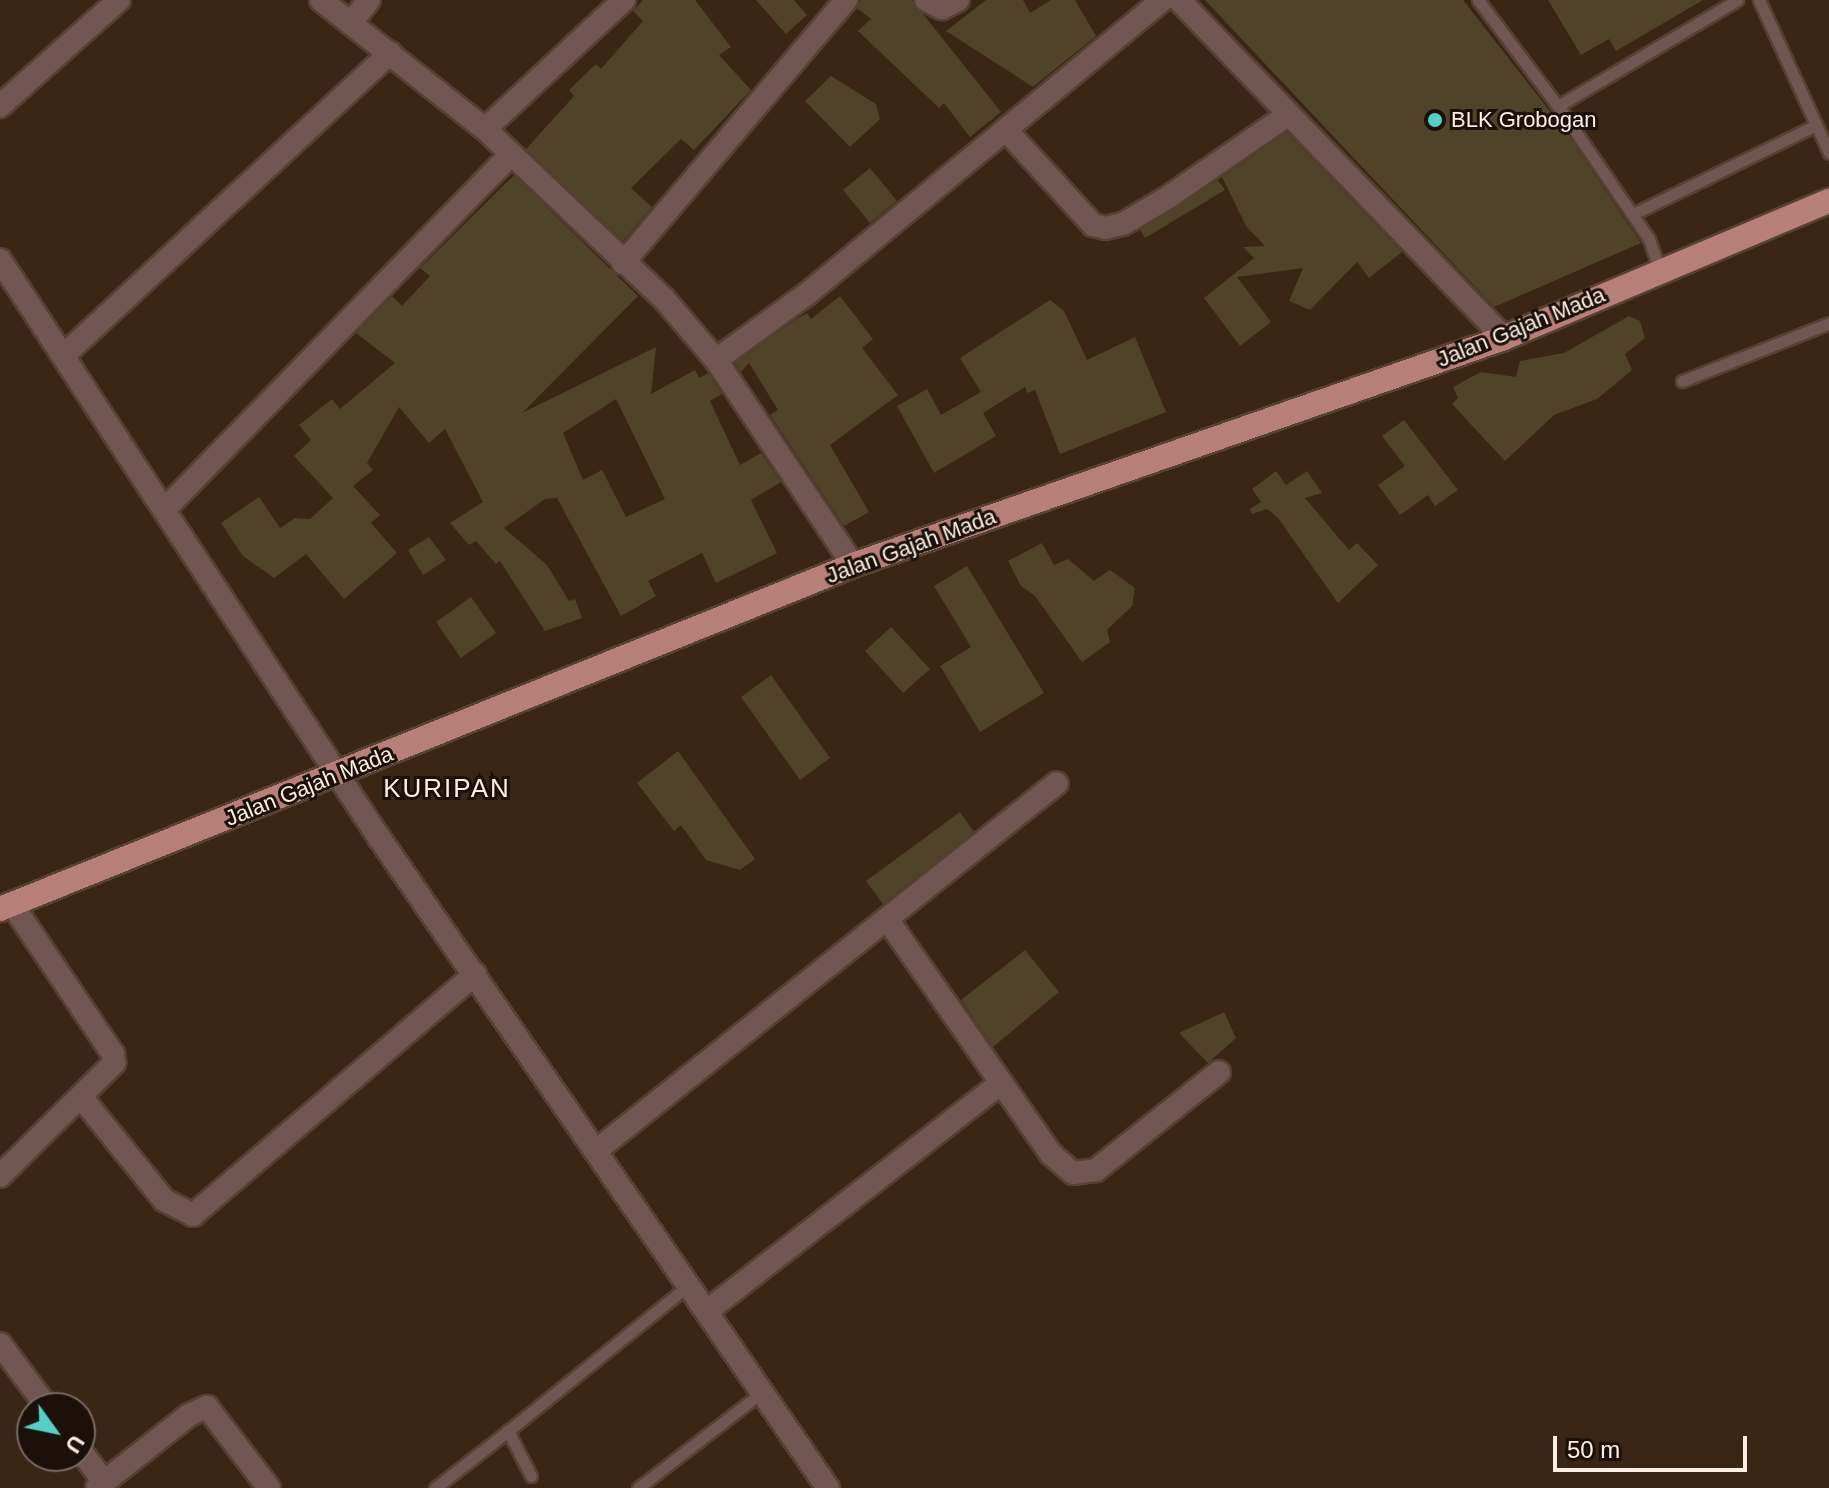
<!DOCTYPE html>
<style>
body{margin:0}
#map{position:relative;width:1829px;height:1488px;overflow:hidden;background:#3b2515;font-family:Helvetica,sans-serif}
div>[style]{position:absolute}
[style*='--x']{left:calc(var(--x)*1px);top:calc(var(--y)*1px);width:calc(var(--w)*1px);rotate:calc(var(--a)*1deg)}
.building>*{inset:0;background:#51432a}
.roads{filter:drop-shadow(2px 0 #564132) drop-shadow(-2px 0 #564132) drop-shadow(0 2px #564132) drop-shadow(0 -2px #564132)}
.lane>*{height:11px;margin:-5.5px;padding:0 5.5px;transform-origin:5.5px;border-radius:5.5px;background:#715652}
.street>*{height:22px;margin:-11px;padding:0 11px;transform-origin:11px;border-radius:11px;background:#715652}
.primary>*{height:24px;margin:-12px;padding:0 12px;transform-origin:12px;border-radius:12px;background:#b67f77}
.dots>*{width:22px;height:22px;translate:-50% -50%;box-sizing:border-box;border:4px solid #1b110a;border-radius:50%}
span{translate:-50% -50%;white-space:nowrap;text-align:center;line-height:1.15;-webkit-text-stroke:6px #1b110a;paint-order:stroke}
.poi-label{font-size:22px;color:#feeee4}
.left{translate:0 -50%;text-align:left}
.street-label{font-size:22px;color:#feeee4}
.quarter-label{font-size:26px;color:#feeee4;letter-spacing:2px}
.north{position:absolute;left:16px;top:1392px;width:80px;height:80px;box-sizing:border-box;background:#1b110a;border:2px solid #766961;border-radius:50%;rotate:123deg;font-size:22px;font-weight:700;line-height:32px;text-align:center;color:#feeee4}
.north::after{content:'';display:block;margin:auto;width:28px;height:36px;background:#55cec6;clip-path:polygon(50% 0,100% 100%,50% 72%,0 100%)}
.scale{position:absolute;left:1553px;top:1436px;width:194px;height:36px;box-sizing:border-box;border:4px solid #feeee4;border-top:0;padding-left:10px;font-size:24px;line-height:28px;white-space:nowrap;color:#feeee4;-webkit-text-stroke:6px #1b110a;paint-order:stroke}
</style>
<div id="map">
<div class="building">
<div style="clip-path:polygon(643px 0,695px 0,731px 47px,719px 55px,751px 90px,694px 150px,681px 139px,631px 188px,652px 207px,623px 241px,526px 149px,574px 96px,569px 90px,596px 64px,601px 69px,643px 21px,633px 11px)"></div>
<div style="clip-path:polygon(756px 0,794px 0,807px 15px,786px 34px)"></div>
<div style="clip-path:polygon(860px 0,912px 0,1001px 112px,970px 137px,944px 103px,939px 108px,858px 31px,871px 19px,857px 8px)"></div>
<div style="clip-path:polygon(986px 0,1023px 0,1030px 13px,1051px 0,1075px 0,1096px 36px,1033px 87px,946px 31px)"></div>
<div style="clip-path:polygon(1205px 0,1463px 0,1564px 129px,1641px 243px,1494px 307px)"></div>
<div style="clip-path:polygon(1548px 0,1703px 0,1616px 51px,1609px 39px,1581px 55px)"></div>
<div style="clip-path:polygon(831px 76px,876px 104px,880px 119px,850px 147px,805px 101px)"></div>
<div style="clip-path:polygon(1287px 132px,1402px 252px,1369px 278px,1357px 262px,1310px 310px,1289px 301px,1303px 268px,1237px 277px,1271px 322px,1240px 346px,1204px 298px,1254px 258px,1243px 247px,1265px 246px,1246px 226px,1222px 177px)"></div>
<div style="clip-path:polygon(870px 168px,897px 201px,870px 223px,843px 190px)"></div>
<div style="clip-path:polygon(evenodd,514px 175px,638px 296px,522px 413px,656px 347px,651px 394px,695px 370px,699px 378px,708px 373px,722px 394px,710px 401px,740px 465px,761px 453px,781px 482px,751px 500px,777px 553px,716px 583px,702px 553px,648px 581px,656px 596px,621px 616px,557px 498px,545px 499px,504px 528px,547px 565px,569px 601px,575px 599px,582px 618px,545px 631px,500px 561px,496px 564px,476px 541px,469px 545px,450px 523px,483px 502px,445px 429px,429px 443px,399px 407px,367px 463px,373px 470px,353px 486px,380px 515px,371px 523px,397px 553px,344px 599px,306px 554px,274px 578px,243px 556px,221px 523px,259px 497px,280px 528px,295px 518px,310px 519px,333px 498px,294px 456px,311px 440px,299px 425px,332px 399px,340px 409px,395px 363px,356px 333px,392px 296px,402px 306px,430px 276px,420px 268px,514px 175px,616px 399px,665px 499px,626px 517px,602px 470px,583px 480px,563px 433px,616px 399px)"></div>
<div style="clip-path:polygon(1218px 180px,1225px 190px,1145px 238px,1140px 230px)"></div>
<div style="clip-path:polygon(840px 296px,873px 339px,862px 348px,898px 395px,830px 445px,869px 512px,844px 526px,770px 415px,778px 410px,749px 363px,741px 372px,735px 363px,795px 320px,807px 313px,811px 319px)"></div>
<div style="clip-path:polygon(1050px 300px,1064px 311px,1087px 360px,1135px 337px,1166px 412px,1060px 454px,1035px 390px,1027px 393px,1025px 387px,983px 413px,996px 436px,934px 473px,897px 406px,927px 389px,941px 415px,981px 392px,960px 358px)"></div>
<div style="clip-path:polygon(1629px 316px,1640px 321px,1645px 338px,1625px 354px,1632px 370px,1597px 399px,1554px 415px,1505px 461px,1452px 404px,1458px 398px,1453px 387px,1481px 372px,1516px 377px,1520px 361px,1564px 353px)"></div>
<div style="clip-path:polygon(1404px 420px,1458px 490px,1435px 506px,1428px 495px,1400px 515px,1378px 485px,1405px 466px,1382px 436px)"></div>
<div style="clip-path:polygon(1276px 471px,1286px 485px,1307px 471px,1322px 493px,1305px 498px,1349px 550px,1357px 543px,1378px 565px,1338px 603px,1278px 518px,1267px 509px,1252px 514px,1250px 509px,1261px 502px,1252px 489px)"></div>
<div style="clip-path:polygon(429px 537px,446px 560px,423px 575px,408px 550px)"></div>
<div style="clip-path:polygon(1042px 543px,1054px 565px,1068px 559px,1094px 581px,1110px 570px,1135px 588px,1132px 606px,1107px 630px,1110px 642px,1082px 662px,1035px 596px,1021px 586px,1008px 561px)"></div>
<div style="clip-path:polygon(967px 566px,1044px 693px,980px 732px,940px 666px,971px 647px,934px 586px)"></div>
<div style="clip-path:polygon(471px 597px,496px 633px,461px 658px,436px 622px)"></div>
<div style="clip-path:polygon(891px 627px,930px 669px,903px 693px,865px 651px)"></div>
<div style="clip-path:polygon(771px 675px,830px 758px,800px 780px,741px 697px)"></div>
<div style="clip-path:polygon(678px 751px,755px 859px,740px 870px,706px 860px,681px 825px,674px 831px,637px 783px)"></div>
<div style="clip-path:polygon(960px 812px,974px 832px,883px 904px,866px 881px)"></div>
<div style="clip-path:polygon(1025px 950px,1059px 992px,993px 1047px,961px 1000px)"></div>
<div style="clip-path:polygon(1224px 1012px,1236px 1038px,1208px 1063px,1179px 1033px)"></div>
</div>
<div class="roads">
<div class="lane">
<div style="--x:1478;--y:0;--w:133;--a:53"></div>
<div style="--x:1759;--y:0;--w:168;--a:65.4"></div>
<div style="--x:1633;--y:214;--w:203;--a:-25.9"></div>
<div style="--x:1660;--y:271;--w:34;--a:-109"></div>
<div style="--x:1649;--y:239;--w:161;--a:-124.4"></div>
<div style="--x:1558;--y:106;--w:208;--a:-30.6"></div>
<div style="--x:1682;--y:381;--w:158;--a:-21.5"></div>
<div style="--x:531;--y:1476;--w:51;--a:-117.1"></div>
<div style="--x:508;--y:1431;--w:233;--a:-38.9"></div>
<div style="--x:435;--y:1488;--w:93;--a:-38"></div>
<div style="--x:638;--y:1488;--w:157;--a:-37.7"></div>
</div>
<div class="street">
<div style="--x:321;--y:0;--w:209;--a:38.2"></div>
<div style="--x:485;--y:129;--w:248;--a:43.5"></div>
<div style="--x:665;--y:300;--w:79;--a:49.6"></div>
<div style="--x:716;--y:360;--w:247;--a:56.2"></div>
<div style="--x:926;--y:0;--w:18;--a:27"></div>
<div style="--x:942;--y:8;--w:18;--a:-27"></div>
<div style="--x:1179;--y:0;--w:469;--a:46.1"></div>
<div style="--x:351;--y:23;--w:29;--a:-52"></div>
<div style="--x:0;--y:106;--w:159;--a:-41.7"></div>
<div style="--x:485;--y:129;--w:190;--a:-42.9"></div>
<div style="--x:1006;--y:130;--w:129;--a:47.5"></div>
<div style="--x:1093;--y:225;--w:12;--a:14"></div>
<div style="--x:1105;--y:228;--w:18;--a:-13"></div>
<div style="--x:1123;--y:224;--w:51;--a:-30.6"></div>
<div style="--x:1167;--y:198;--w:148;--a:-34.5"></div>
<div style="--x:0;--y:260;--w:689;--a:56.73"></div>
<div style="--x:378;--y:836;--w:792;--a:55.39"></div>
<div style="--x:623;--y:263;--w:345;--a:-49.7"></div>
<div style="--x:63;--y:356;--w:446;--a:-42.8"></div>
<div style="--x:716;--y:360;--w:112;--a:-36"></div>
<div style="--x:807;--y:294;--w:461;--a:-39.6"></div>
<div style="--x:165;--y:509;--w:494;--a:-45.7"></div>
<div style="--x:887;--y:919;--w:287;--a:55.1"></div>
<div style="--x:1051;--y:1154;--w:29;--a:41"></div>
<div style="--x:1073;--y:1173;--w:23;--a:-7"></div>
<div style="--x:1096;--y:1170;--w:157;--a:-38.5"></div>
<div style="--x:81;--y:1097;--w:132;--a:51.1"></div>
<div style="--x:164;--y:1200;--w:33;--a:27"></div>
<div style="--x:193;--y:1215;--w:371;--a:-40.5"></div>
<div style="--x:597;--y:1150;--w:588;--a:-38.58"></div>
<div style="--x:0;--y:1176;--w:161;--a:-44.7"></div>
<div style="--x:114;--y:1063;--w:9;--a:-96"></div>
<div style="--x:113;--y:1054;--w:181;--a:-124"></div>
<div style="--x:707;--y:1311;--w:372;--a:-37.8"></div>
<div style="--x:0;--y:1344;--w:80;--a:53.1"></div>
<div style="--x:80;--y:1450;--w:40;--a:53"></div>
<div style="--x:104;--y:1482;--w:9;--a:139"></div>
<div style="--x:104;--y:1482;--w:108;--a:-38.2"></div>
<div style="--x:189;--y:1415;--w:20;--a:-24"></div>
<div style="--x:207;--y:1407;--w:102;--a:52.6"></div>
</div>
<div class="primary">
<div style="--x:0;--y:909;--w:920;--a:-21.96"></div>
<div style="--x:853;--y:565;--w:689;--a:-19.22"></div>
<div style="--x:1504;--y:338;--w:353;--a:-22.9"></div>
</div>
</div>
<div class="dots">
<div style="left:1435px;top:120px;background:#55cec6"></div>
</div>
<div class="poi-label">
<span class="left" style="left:1451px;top:120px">BLK Grobogan</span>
</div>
<div class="street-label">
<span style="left:1521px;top:327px;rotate:-22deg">Jalan Gajah Mada</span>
<span style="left:911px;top:546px;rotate:-20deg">Jalan Gajah Mada</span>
<span style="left:309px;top:786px;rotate:-22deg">Jalan Gajah Mada</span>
</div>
<div class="quarter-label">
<span style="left:447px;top:789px">KURIPAN</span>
</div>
<div class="north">U</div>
<div class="scale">50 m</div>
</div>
